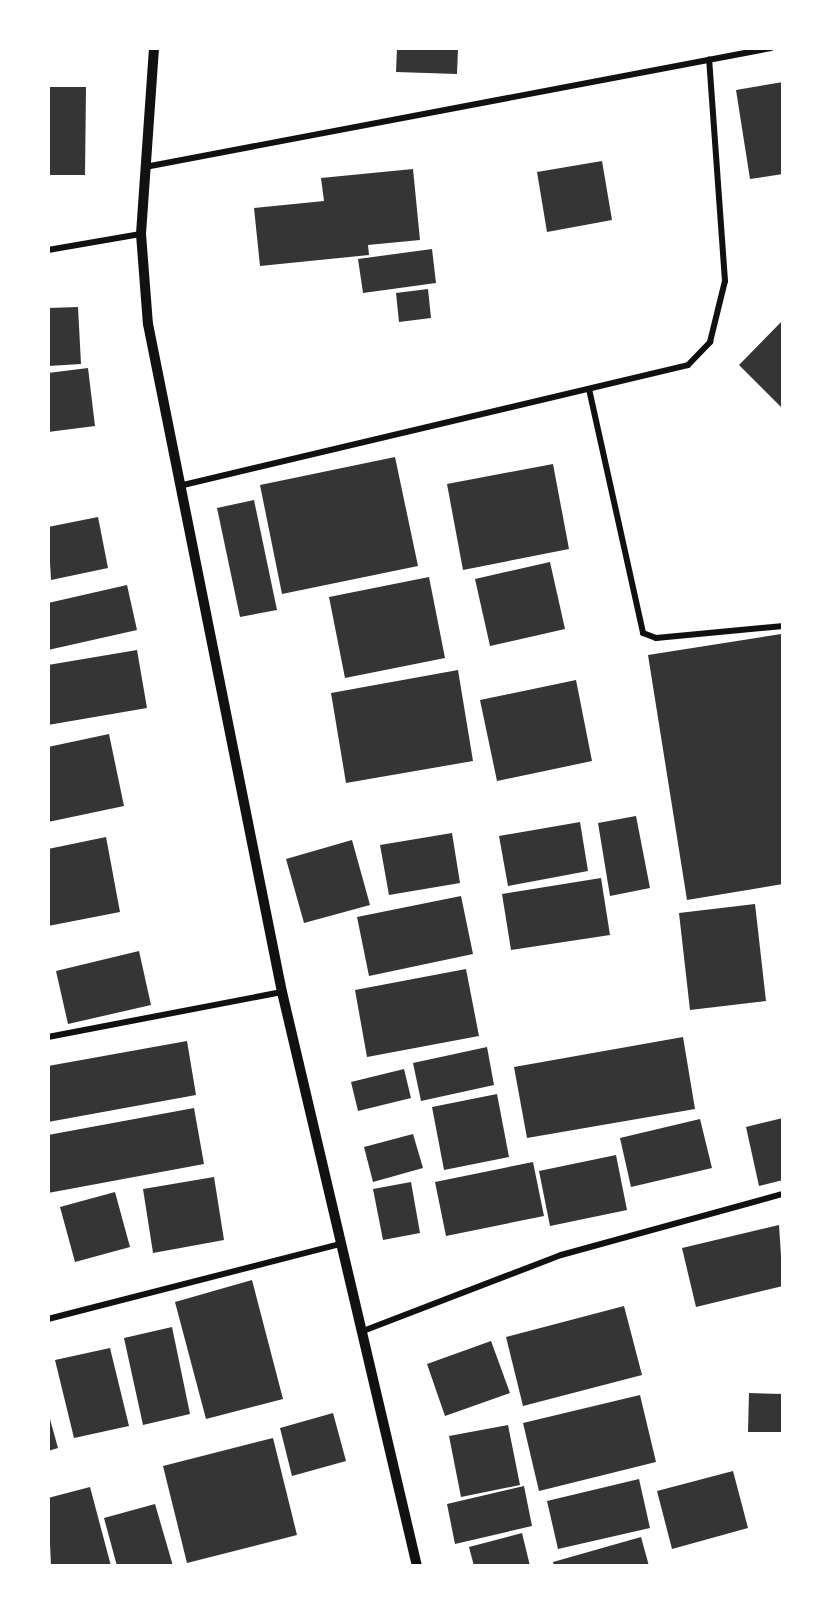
<!DOCTYPE html>
<style>
body{margin:0}
#map{position:relative;width:831px;height:1614px;overflow:hidden;background:#fff;font-family:Figtree,sans-serif}
div>[style]{position:absolute}
[style*='--x']{left:calc(var(--x)*1px);top:calc(var(--y)*1px);width:calc(var(--w)*1px);rotate:calc(var(--a)*1deg)}
.building>*{inset:0;background:#353535}
.minor>*{height:6px;margin:-3px;padding:0 3px;transform-origin:3px;border-radius:3px;background:#111}
.tertiary>*{height:10px;margin:-5px;padding:0 5px;transform-origin:5px;border-radius:5px;background:#111}
span{translate:-50% -50%;white-space:nowrap;text-align:center;line-height:1.15;-webkit-text-stroke:6px #fff;paint-order:stroke}
.frame{position:absolute;inset:0;border:50px solid #fff;pointer-events:none}
</style>
<div id="map">
<div class="building">
<div style="clip-path:polygon(397px 48px,458px 48px,457px 74px,396px 72px)"></div>
<div style="clip-path:polygon(783px 82px,783px 174px,750px 179px,736px 90px)"></div>
<div style="clip-path:polygon(48px 87px,86px 87px,85px 175px,48px 175px)"></div>
<div style="clip-path:polygon(602px 161px,612px 220px,547px 232px,537px 172px)"></div>
<div style="clip-path:polygon(413px 169px,420px 240px,368px 245px,369px 255px,260px 266px,254px 208px,324px 201px,321px 178px)"></div>
<div style="clip-path:polygon(432px 249px,436px 283px,363px 293px,358px 259px)"></div>
<div style="clip-path:polygon(428px 289px,431px 318px,399px 322px,396px 293px)"></div>
<div style="clip-path:polygon(78px 307px,81px 364px,48px 366px,48px 308px)"></div>
<div style="clip-path:polygon(783px 320px,783px 409px,739px 365px)"></div>
<div style="clip-path:polygon(88px 368px,95px 426px,48px 432px,48px 373px)"></div>
<div style="clip-path:polygon(395px 457px,418px 566px,282px 594px,260px 485px)"></div>
<div style="clip-path:polygon(553px 464px,569px 549px,463px 570px,447px 484px)"></div>
<div style="clip-path:polygon(254px 500px,277px 610px,240px 617px,217px 508px)"></div>
<div style="clip-path:polygon(98px 517px,108px 568px,51px 580px,48px 527px)"></div>
<div style="clip-path:polygon(550px 562px,565px 629px,490px 646px,475px 579px)"></div>
<div style="clip-path:polygon(429px 577px,445px 658px,345px 678px,329px 597px)"></div>
<div style="clip-path:polygon(127px 585px,137px 630px,48px 650px,48px 603px)"></div>
<div style="clip-path:polygon(781px 634px,783px 884px,687px 900px,648px 655px)"></div>
<div style="clip-path:polygon(137px 650px,147px 708px,48px 725px,48px 665px)"></div>
<div style="clip-path:polygon(458px 670px,473px 761px,346px 783px,331px 693px)"></div>
<div style="clip-path:polygon(576px 680px,592px 761px,497px 781px,480px 700px)"></div>
<div style="clip-path:polygon(109px 734px,124px 806px,48px 822px,48px 747px)"></div>
<div style="clip-path:polygon(636px 816px,650px 888px,610px 896px,598px 823px)"></div>
<div style="clip-path:polygon(580px 822px,588px 871px,508px 886px,499px 836px)"></div>
<div style="clip-path:polygon(452px 833px,460px 883px,389px 895px,380px 845px)"></div>
<div style="clip-path:polygon(106px 837px,120px 912px,48px 926px,48px 849px)"></div>
<div style="clip-path:polygon(352px 840px,370px 905px,304px 923px,286px 859px)"></div>
<div style="clip-path:polygon(601px 878px,610px 935px,511px 950px,502px 894px)"></div>
<div style="clip-path:polygon(461px 896px,473px 954px,369px 976px,357px 917px)"></div>
<div style="clip-path:polygon(755px 904px,766px 1001px,690px 1010px,679px 913px)"></div>
<div style="clip-path:polygon(139px 951px,151px 1005px,68px 1024px,56px 971px)"></div>
<div style="clip-path:polygon(466px 969px,479px 1036px,367px 1057px,355px 990px)"></div>
<div style="clip-path:polygon(683px 1037px,695px 1109px,527px 1138px,514px 1067px)"></div>
<div style="clip-path:polygon(187px 1041px,196px 1095px,48px 1122px,48px 1066px)"></div>
<div style="clip-path:polygon(487px 1047px,494px 1085px,421px 1101px,413px 1063px)"></div>
<div style="clip-path:polygon(404px 1069px,411px 1098px,358px 1111px,351px 1082px)"></div>
<div style="clip-path:polygon(497px 1094px,509px 1157px,444px 1170px,432px 1107px)"></div>
<div style="clip-path:polygon(194px 1108px,204px 1164px,48px 1193px,48px 1135px)"></div>
<div style="clip-path:polygon(783px 1118px,783px 1180px,759px 1186px,746px 1127px)"></div>
<div style="clip-path:polygon(700px 1119px,712px 1168px,631px 1187px,620px 1138px)"></div>
<div style="clip-path:polygon(413px 1134px,423px 1168px,373px 1182px,364px 1147px)"></div>
<div style="clip-path:polygon(616px 1155px,627px 1210px,550px 1226px,539px 1171px)"></div>
<div style="clip-path:polygon(533px 1162px,544px 1216px,446px 1236px,435px 1182px)"></div>
<div style="clip-path:polygon(214px 1177px,224px 1240px,153px 1253px,143px 1189px)"></div>
<div style="clip-path:polygon(411px 1182px,420px 1233px,383px 1240px,373px 1189px)"></div>
<div style="clip-path:polygon(115px 1192px,130px 1247px,75px 1262px,60px 1207px)"></div>
<div style="clip-path:polygon(779px 1225px,783px 1286px,696px 1307px,682px 1248px)"></div>
<div style="clip-path:polygon(252px 1280px,283px 1399px,206px 1419px,175px 1302px)"></div>
<div style="clip-path:polygon(624px 1306px,642px 1375px,523px 1406px,506px 1337px)"></div>
<div style="clip-path:polygon(172px 1327px,190px 1414px,143px 1425px,124px 1338px)"></div>
<div style="clip-path:polygon(491px 1341px,510px 1393px,445px 1416px,427px 1364px)"></div>
<div style="clip-path:polygon(110px 1348px,129px 1426px,74px 1438px,55px 1360px)"></div>
<div style="clip-path:polygon(749px 1393px,783px 1394px,783px 1432px,748px 1432px)"></div>
<div style="clip-path:polygon(640px 1395px,656px 1462px,539px 1491px,523px 1423px)"></div>
<div style="clip-path:polygon(48px 1412px,58px 1448px,48px 1451px)"></div>
<div style="clip-path:polygon(333px 1413px,346px 1461px,292px 1476px,280px 1428px)"></div>
<div style="clip-path:polygon(508px 1425px,520px 1485px,461px 1497px,449px 1436px)"></div>
<div style="clip-path:polygon(273px 1438px,297px 1535px,187px 1563px,163px 1466px)"></div>
<div style="clip-path:polygon(733px 1471px,748px 1528px,672px 1549px,657px 1491px)"></div>
<div style="clip-path:polygon(639px 1479px,650px 1528px,558px 1549px,547px 1501px)"></div>
<div style="clip-path:polygon(524px 1486px,532px 1526px,455px 1544px,447px 1504px)"></div>
<div style="clip-path:polygon(90px 1487px,111px 1566px,51px 1566px,48px 1498px)"></div>
<div style="clip-path:polygon(155px 1504px,173px 1566px,117px 1566px,104px 1518px)"></div>
<div style="clip-path:polygon(522px 1533px,530px 1566px,474px 1566px,469px 1547px)"></div>
<div style="clip-path:polygon(641px 1537px,649px 1566px,554px 1566px,553px 1562px)"></div>
</div>
<div class="minor">
<div style="--x:145;--y:167;--w:637;--a:-10.76"></div>
<div style="--x:48;--y:250;--w:94;--a:-9.8"></div>
<div style="--x:589;--y:389;--w:250;--a:77.5"></div>
<div style="--x:643;--y:633;--w:14;--a:21"></div>
<div style="--x:656;--y:638;--w:128;--a:-5.4"></div>
<div style="--x:179;--y:486;--w:523;--a:-13.37"></div>
<div style="--x:688;--y:365;--w:32;--a:-46"></div>
<div style="--x:710;--y:342;--w:63;--a:-76.2"></div>
<div style="--x:725;--y:281;--w:222;--a:-94.1"></div>
<div style="--x:48;--y:1037;--w:238;--a:-10.9"></div>
<div style="--x:48;--y:1319;--w:302;--a:-14.4"></div>
<div style="--x:363;--y:1331;--w:212;--a:-21"></div>
<div style="--x:561;--y:1255;--w:230;--a:-15.4"></div>
</div>
<div class="tertiary">
<div style="--x:154;--y:48;--w:186;--a:94"></div>
<div style="--x:141;--y:234;--w:90;--a:85.6"></div>
<div style="--x:148;--y:324;--w:681;--a:78.66"></div>
<div style="--x:282;--y:992;--w:590;--a:76.77"></div>
</div>
<div class="frame"></div>
</div>
